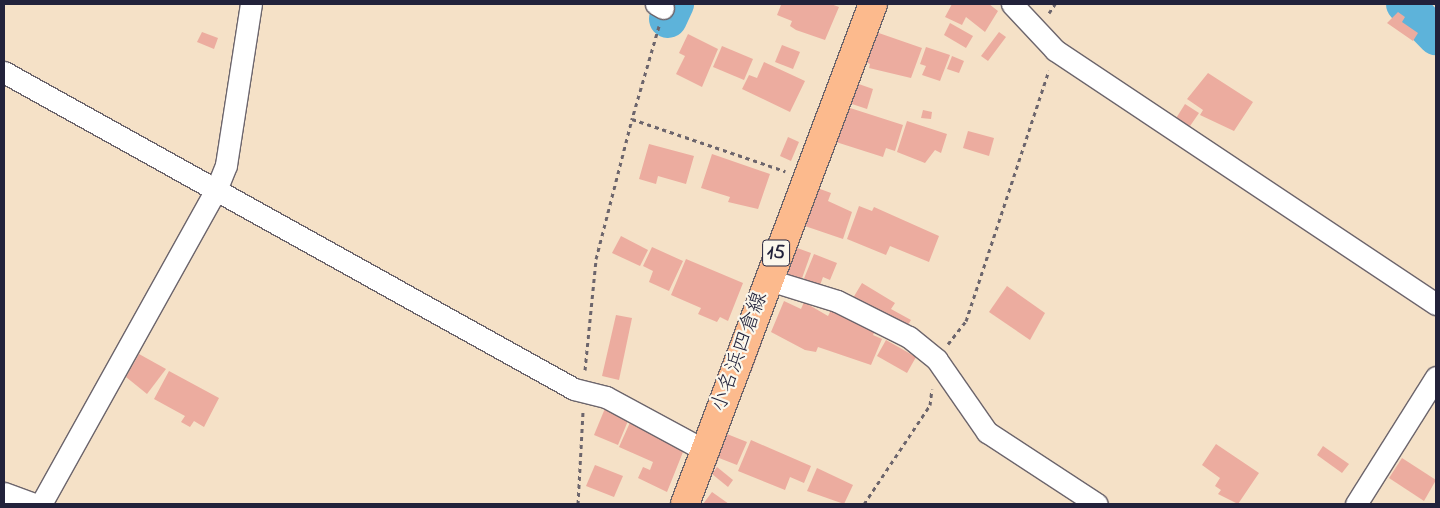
<!DOCTYPE html>
<meta charset="utf-8">
<style>
body{margin:0}
#map{position:relative;width:1440px;height:508px;overflow:hidden;background:#f5e1c7;font-family:"Indie Flower","Klee One",sans-serif}
div>[style]{position:absolute}
[style*='--x']{left:calc(var(--x)*1px);top:calc(var(--y)*1px);width:calc(var(--w)*1px);rotate:calc(var(--a)*1deg)}
.river>*{height:38px;margin:-19px;padding:0 19px;transform-origin:19px;border-radius:19px;background:#5db3da}
.building>*{inset:0;background:#ecac9f}
.path>*{height:3px;margin-top:-1.5px;transform-origin:0;background:repeating-linear-gradient(90deg,#6c656c 0 4px,transparent 0 8px)}
.roads{filter:drop-shadow(1px 0 #6c656c) drop-shadow(-1px 0 #6c656c) drop-shadow(0 1px #6c656c) drop-shadow(0 -1px #6c656c)}
.street>*{height:21px;margin:-10.5px;padding:0 10.5px;transform-origin:10.5px;border-radius:10.5px;background:#fff}
.primary>*{height:28px;margin:-14px;padding:0 14px;transform-origin:14px;border-radius:14px;background:#fcba8d}
span{translate:-50% -50%;white-space:nowrap;text-align:center;line-height:1.15;-webkit-text-stroke:4.5px #fbf7ec;paint-order:stroke}
.shield-label span{padding:1px 4px;background:#fbf7ec;border:1px solid;border-radius:4px;-webkit-text-stroke-width:0}
.shield-label{font-size:20px;color:#22223b;font-weight:700}
.street-label{font-size:21px;color:#22223b}
.frame{position:absolute;inset:0;border:5px solid #22223b;pointer-events:none}
</style>
<div id="map">
<div class="river">
<div style="--x:1405;--y:4;--w:45;--a:45.9"></div>
<div style="--x:668;--y:19;--w:17;--a:-65"></div>
</div>
<div class="building">
<div style="clip-path:polygon(777px 4px,831px 4px,839px 7px,825px 40px,796px 30px,790px 26px,792px 21px,777px 15px,781px 5px)"></div>
<div style="clip-path:polygon(952px 4px,989px 4px,998px 11px,985px 32px,966px 17px,962px 25px,945px 17px)"></div>
<div style="clip-path:polygon(1398px 12px,1405px 17px,1402px 22px,1418px 33px,1413px 41px,1387px 23px)"></div>
<div style="clip-path:polygon(950px 23px,973px 36px,966px 48px,944px 35px)"></div>
<div style="clip-path:polygon(873px 31px,922px 48px,911px 78px,869px 68px,870px 64px,863px 61px)"></div>
<div style="clip-path:polygon(202px 32px,218px 38px,214px 49px,197px 42px)"></div>
<div style="clip-path:polygon(999px 32px,1006px 37px,988px 61px,981px 56px)"></div>
<div style="clip-path:polygon(688px 34px,718px 49px,702px 87px,676px 74px,685px 56px,679px 53px)"></div>
<div style="clip-path:polygon(782px 45px,800px 52px,793px 69px,775px 62px)"></div>
<div style="clip-path:polygon(722px 46px,753px 59px,744px 80px,713px 67px)"></div>
<div style="clip-path:polygon(926px 47px,950px 55px,940px 81px,922px 75px,926px 66px,920px 64px)"></div>
<div style="clip-path:polygon(952px 56px,964px 61px,959px 73px,947px 69px)"></div>
<div style="clip-path:polygon(764px 62px,805px 81px,790px 112px,742px 89px,749px 75px,757px 78px)"></div>
<div style="clip-path:polygon(1208px 73px,1253px 102px,1234px 131px,1200px 115px,1203px 110px,1187px 99px)"></div>
<div style="clip-path:polygon(853px 82px,873px 89px,867px 109px,846px 102px)"></div>
<div style="clip-path:polygon(1185px 104px,1199px 113px,1188px 129px,1175px 120px)"></div>
<div style="clip-path:polygon(847px 107px,903px 125px,895px 151px,886px 148px,883px 157px,836px 142px)"></div>
<div style="clip-path:polygon(923px 110px,932px 112px,931px 119px,921px 118px)"></div>
<div style="clip-path:polygon(907px 121px,947px 134px,941px 153px,935px 150px,925px 163px,897px 152px)"></div>
<div style="clip-path:polygon(968px 131px,994px 138px,989px 156px,963px 148px)"></div>
<div style="clip-path:polygon(788px 137px,799px 142px,791px 161px,780px 156px)"></div>
<div style="clip-path:polygon(649px 144px,694px 156px,686px 184px,658px 176px,656px 184px,639px 179px)"></div>
<div style="clip-path:polygon(712px 154px,770px 174px,758px 209px,728px 202px,730px 197px,701px 188px)"></div>
<div style="clip-path:polygon(812px 186px,831px 193px,828px 201px,852px 212px,843px 239px,799px 224px)"></div>
<div style="clip-path:polygon(859px 206px,872px 211px,874px 207px,939px 236px,929px 262px,890px 246px,886px 255px,847px 239px)"></div>
<div style="clip-path:polygon(621px 236px,648px 250px,640px 266px,612px 253px)"></div>
<div style="clip-path:polygon(789px 245px,811px 253px,801px 281px,779px 273px)"></div>
<div style="clip-path:polygon(652px 247px,683px 261px,669px 291px,649px 282px,653px 271px,643px 266px)"></div>
<div style="clip-path:polygon(814px 254px,837px 263px,830px 280px,823px 277px,819px 288px,803px 281px)"></div>
<div style="clip-path:polygon(686px 259px,743px 283px,728px 321px,720px 317px,717px 322px,698px 314px,701px 308px,671px 295px)"></div>
<div style="clip-path:polygon(862px 283px,895px 303px,891px 309px,911px 320px,905px 330px,853px 298px)"></div>
<div style="clip-path:polygon(1007px 286px,1045px 313px,1030px 340px,989px 312px)"></div>
<div style="clip-path:polygon(784px 301px,801px 309px,804px 302px,828px 316px,831px 310px,875px 331px,873px 335px,882px 339px,871px 365px,818px 347px,816px 352px,805px 350px,771px 332px)"></div>
<div style="clip-path:polygon(616px 315px,632px 318px,619px 380px,602px 376px)"></div>
<div style="clip-path:polygon(755px 337px,763px 340px,751px 373px,743px 370px)"></div>
<div style="clip-path:polygon(886px 340px,916px 357px,907px 373px,877px 356px)"></div>
<div style="clip-path:polygon(139px 354px,166px 369px,147px 394px,126px 377px)"></div>
<div style="clip-path:polygon(169px 371px,219px 398px,204px 427px,194px 421px,190px 427px,181px 422px,185px 416px,154px 399px)"></div>
<div style="clip-path:polygon(606px 406px,630px 416px,618px 445px,594px 435px)"></div>
<div style="clip-path:polygon(632px 418px,685px 447px,667px 492px,638px 478px,643px 467px,650px 470px,653px 462px,619px 447px)"></div>
<div style="clip-path:polygon(722px 432px,747px 442px,737px 465px,719px 458px,715px 468px,707px 465px)"></div>
<div style="clip-path:polygon(751px 440px,811px 466px,804px 483px,790px 477px,785px 490px,738px 471px)"></div>
<div style="clip-path:polygon(1216px 444px,1259px 473px,1238px 504px,1218px 494px,1221px 490px,1215px 486px,1220px 478px,1202px 465px)"></div>
<div style="clip-path:polygon(1323px 446px,1349px 464px,1342px 473px,1317px 455px)"></div>
<div style="clip-path:polygon(1402px 458px,1436px 480px,1424px 501px,1389px 478px)"></div>
<div style="clip-path:polygon(595px 465px,623px 476px,614px 497px,586px 486px)"></div>
<div style="clip-path:polygon(717px 467px,733px 480px,728px 487px,712px 474px)"></div>
<div style="clip-path:polygon(817px 468px,853px 485px,844px 504px,807px 491px)"></div>
<div style="clip-path:polygon(712px 492px,729px 504px,703px 504px)"></div>
</div>
<div class="path">
<div style="--x:1049;--y:13;--w:11;--a:-56"></div>
<div style="--x:659;--y:26;--w:97;--a:106.2"></div>
<div style="--x:632;--y:119;--w:162;--a:18.8"></div>
<div style="--x:948;--y:344;--w:29;--a:-52"></div>
<div style="--x:966;--y:321;--w:264;--a:-71.7"></div>
<div style="--x:585;--y:370;--w:112;--a:-84.3"></div>
<div style="--x:596;--y:259;--w:145;--a:-75.6"></div>
<div style="--x:578;--y:504;--w:93;--a:-86.9"></div>
<div style="--x:864;--y:504;--w:119;--a:-56.3"></div>
<div style="--x:930;--y:405;--w:16;--a:-83"></div>
</div>
<div class="roads">
<div class="street">
<div style="--x:656;--y:4;--w:8;--a:30"></div>
<div style="--x:1012;--y:4;--w:63;--a:46.9"></div>
<div style="--x:1055;--y:50;--w:458;--a:33.7"></div>
<div style="--x:4;--y:72;--w:652;--a:29.08"></div>
<div style="--x:574;--y:389;--w:33;--a:14"></div>
<div style="--x:606;--y:397;--w:111;--a:28.4"></div>
<div style="--x:766;--y:279;--w:74;--a:17.2"></div>
<div style="--x:837;--y:301;--w:80;--a:26.6"></div>
<div style="--x:909;--y:337;--w:36;--a:39"></div>
<div style="--x:937;--y:360;--w:88;--a:55.2"></div>
<div style="--x:987;--y:432;--w:131;--a:33.2"></div>
<div style="--x:4;--y:493;--w:32;--a:20"></div>
<div style="--x:41;--y:504;--w:359;--a:-60.9"></div>
<div style="--x:216;--y:190;--w:27;--a:-68"></div>
<div style="--x:226;--y:165;--w:163;--a:-81.2"></div>
<div style="--x:1356;--y:504;--w:150;--a:-57.8"></div>
</div>
<div class="primary">
<div style="--x:685;--y:504;--w:534;--a:-69.39"></div>
</div>
</div>
<div class="shield-label">
<span style="left:776px;top:253px">15</span>
</div>
<div class="street-label">
<span style="left:740px;top:352px;rotate:-70deg">小名浜四倉線</span>
</div>
<div class="frame"></div>
</div>
